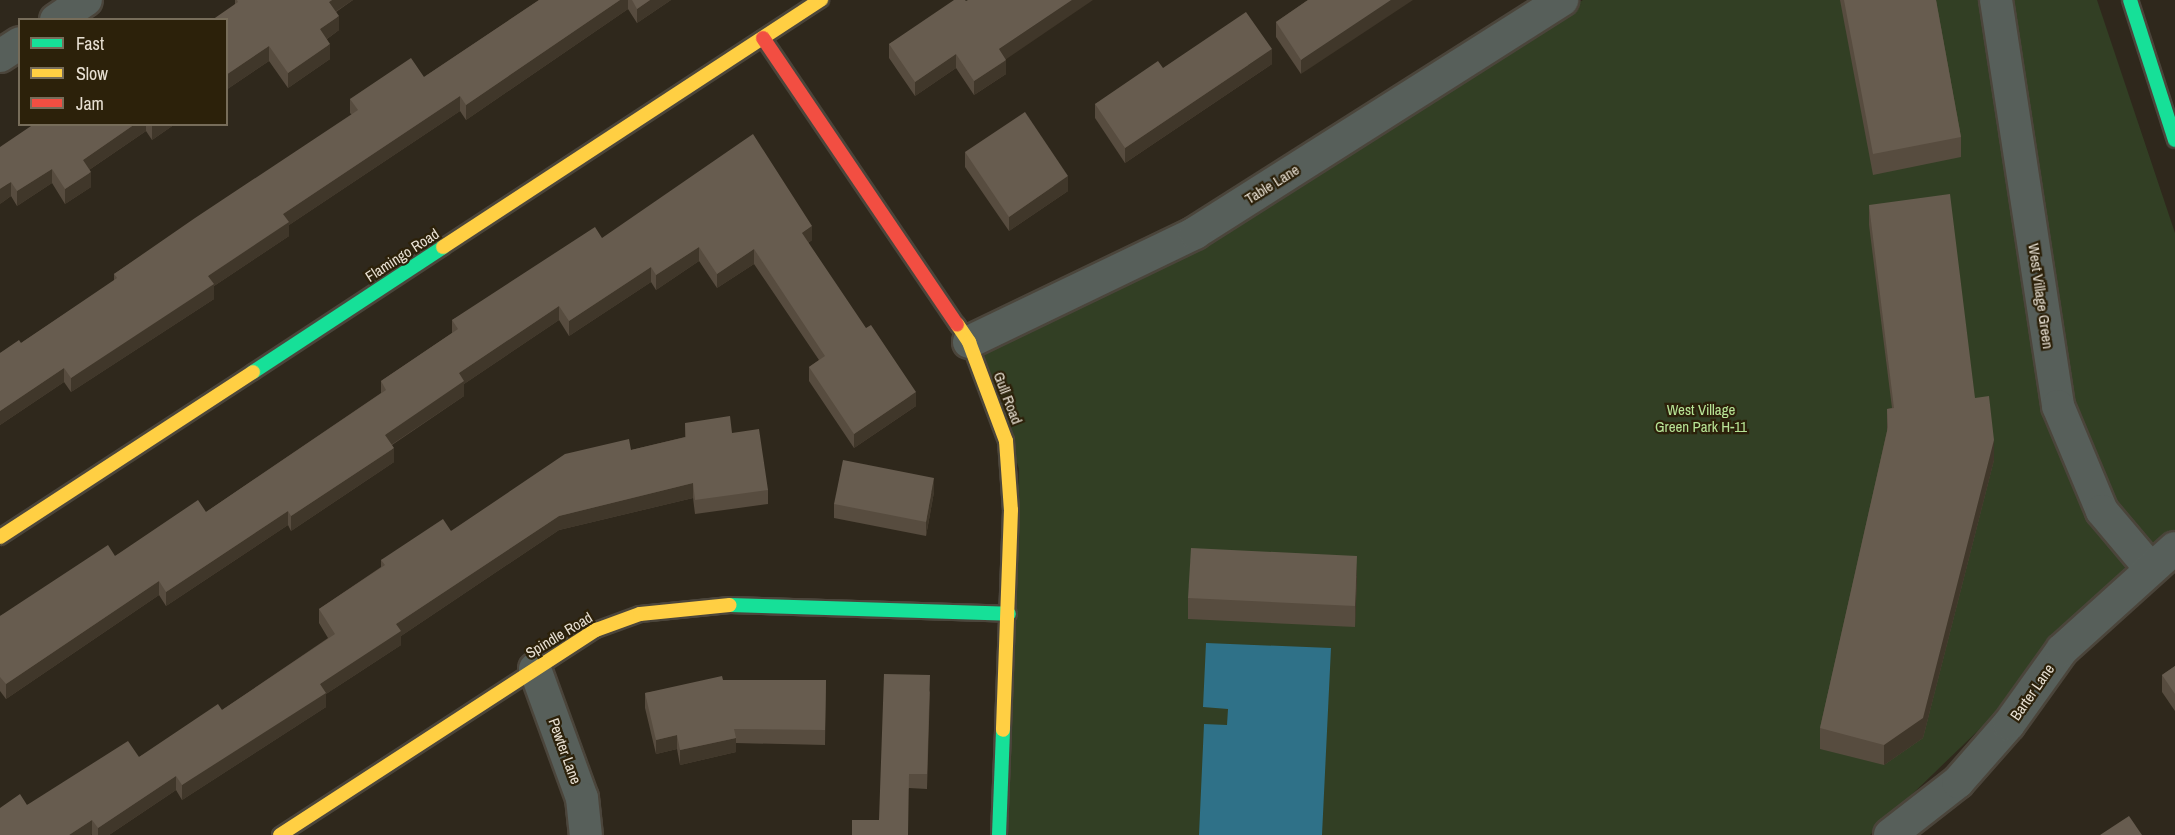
<!DOCTYPE html>
<style>
body{margin:0}
#map{position:relative;width:2175px;height:835px;overflow:hidden;background:#2f281c;font-family:"Archivo Narrow",sans-serif}
div>[style]{position:absolute}
[style*='--x']{left:calc(var(--x)*1px);top:calc(var(--y)*1px);width:calc(var(--w)*1px);rotate:calc(var(--a)*1deg)}
.green>*{inset:0;background:#323f24}
.water>*{inset:0;background:#2f7188}
.roads{filter:drop-shadow(2px 0 #4b453b) drop-shadow(-2px 0 #4b453b) drop-shadow(0 2px #4b453b) drop-shadow(0 -2px #4b453b)}
.street>*{height:32px;margin:-16px;padding:0 16px;transform-origin:16px;border-radius:16px;background:#575f5a}
.fast>*{height:14px;margin:-7px;padding:0 7px;transform-origin:7px;border-radius:7px;background:#16e098}
.slow>*{height:14px;margin:-7px;padding:0 7px;transform-origin:7px;border-radius:7px;background:#ffcf43}
.jam>*{height:14px;margin:-7px;padding:0 7px;transform-origin:7px;border-radius:7px;background:#f24e42}
.wall>*{inset:0;background:#574c3f}
.shaded-wall>*{inset:0;background:#40372a}
.building>*{inset:0;background:#675c4f}
span{translate:-50% -50%;white-space:nowrap;text-align:center;line-height:1.15;-webkit-text-stroke:4.5px #2c210a;paint-order:stroke}
.street-label{font-size:15px;color:#e8e0d3}
.park-label{font-size:15px;color:#b8e496}
.legend{position:absolute;left:18px;top:18px;width:210px;height:108px;box-sizing:border-box;background:#2c210a;border:2px solid #776d5a;margin:0;padding:8px 10px;list-style:none;font-size:18px;color:#e8e0d3}
.legend li{display:flex;align-items:center;gap:12px;height:30px}
.legend b{width:30px;border:2px solid #776d5a}
</style>
<div id="map">
<div class="green">
<div style="clip-path:polygon(1583px 0,2097px 0,2175px 233px,2175px 540px,1870px 835px,1005px 835px,1019px 469px,981px 349px,1203px 235px)"></div>
</div>
<div class="water">
<div style="clip-path:polygon(1206px 643px,1331px 648px,1322px 835px,1199px 835px,1204px 724px,1227px 725px,1228px 709px,1203px 707px)"></div>
</div>
<div class="roads">
<div class="street">
<div style="--x:1996;--y:0;--w:411;--a:81.3"></div>
<div style="--x:2058;--y:406;--w:114;--a:67.3"></div>
<div style="--x:2102;--y:511;--w:75;--a:49.9"></div>
<div style="--x:56;--y:20;--w:36;--a:-34"></div>
<div style="--x:0;--y:56;--w:24;--a:-33"></div>
<div style="--x:969;--y:342;--w:251;--a:-25.7"></div>
<div style="--x:1195;--y:233;--w:435;--a:-32.4"></div>
<div style="--x:535;--y:669;--w:137;--a:70"></div>
<div style="--x:582;--y:798;--w:37;--a:84"></div>
<div style="--x:1890;--y:835;--w:86;--a:-37.9"></div>
<div style="--x:1958;--y:782;--w:77;--a:-48.7"></div>
<div style="--x:2009;--y:724;--w:91;--a:-54.4"></div>
<div style="--x:2062;--y:650;--w:152;--a:-42.1"></div>
</div>
<div class="fast">
<div style="--x:2130;--y:0;--w:147;--a:72.2"></div>
<div style="--x:253;--y:372;--w:227;--a:-33.3"></div>
<div style="--x:730;--y:605;--w:279;--a:1.8"></div>
<div style="--x:999;--y:835;--w:105;--a:-87.8"></div>
</div>
<div class="slow">
<div style="--x:443;--y:247;--w:452;--a:-33.2"></div>
<div style="--x:957;--y:324;--w:22;--a:56"></div>
<div style="--x:969;--y:342;--w:106;--a:69.5"></div>
<div style="--x:1006;--y:441;--w:69;--a:85.9"></div>
<div style="--x:1011;--y:510;--w:220;--a:92.1"></div>
<div style="--x:0;--y:537;--w:302;--a:-33.1"></div>
<div style="--x:280;--y:835;--w:377;--a:-33"></div>
<div style="--x:596;--y:630;--w:47;--a:-20"></div>
<div style="--x:640;--y:614;--w:90;--a:-5.7"></div>
</div>
<div class="jam">
<div style="--x:763;--y:38;--w:346;--a:55.9"></div>
</div>
</div>
<div class="wall">
<div style="clip-path:polygon(235px 0,353px 0,336px 12px,339px 30px,327px 39px,330px 59px,288px 88px,269px 61px,226px 90px,226px 20px,235px 4px)"></div>
<div style="clip-path:polygon(539px 0,671px 0,637px 23px,628px 9px,466px 120px,460px 111px,289px 225px,289px 236px,214px 286px,214px 299px,71px 392px,64px 382px,0 425px,0 353px,21px 343px,114px 281px,114px 274px,352px 115px,350px 113px,350px 99px,424px 77px)"></div>
<div style="clip-path:polygon(1308px 0,1301px 74px,1276px 37px,1276px 22px)"></div>
<div style="clip-path:polygon(1840px 0,1936px 0,1961px 137px,1961px 157px,1873px 175px)"></div>
<div style="clip-path:polygon(966px 1px,1005px 59px,1006px 74px,974px 95px,956px 68px,915px 96px,889px 58px,889px 44px)"></div>
<div style="clip-path:polygon(1272px 64px,1125px 163px,1095px 118px,1095px 104px,1163px 68px)"></div>
<div style="clip-path:polygon(34px 124px,175px 124px,152px 140px,146px 131px,89px 170px,91px 187px,65px 204px,52px 183px,17px 206px,11px 196px,0 204px)"></div>
<div style="clip-path:polygon(965px 152px,1068px 191px,1009px 231px,965px 167px)"></div>
<div style="clip-path:polygon(1869px 205px,1975px 398px,1994px 460px,1923px 738px,1884px 765px,1820px 749px,1820px 728px,1887px 431px,1887px 409px,1892px 408px,1869px 225px)"></div>
<div style="clip-path:polygon(602px 238px,812px 240px,808px 243px,916px 406px,854px 448px,809px 381px,809px 367px,819px 360px,754px 264px,717px 288px,699px 261px,656px 290px,651px 282px,569px 336px,559px 320px,464px 384px,464px 396px,392px 445px,394px 462px,291px 531px,288px 525px,166px 606px,159px 595px,6px 699px,0 691px,0 616px,115px 556px,206px 512px,381px 393px,381px 381px,452px 333px,452px 320px)"></div>
<div style="clip-path:polygon(685px 423px,732px 433px,768px 490px,768px 504px,695px 514px,693px 498px,559px 530px,401px 636px,401px 645px,326px 694px,326px 707px,182px 800px,176px 790px,109px 835px,92px 835px,92px 834px,90px 835px,0 835px,27px 805px,139px 757px,222px 710px,328px 638px,319px 623px,319px 609px,381px 567px,381px 560px,451px 531px,631px 450px,685px 437px)"></div>
<div style="clip-path:polygon(934px 492px,926px 536px,834px 518px,834px 504px)"></div>
<div style="clip-path:polygon(1357px 576px,1355px 627px,1188px 619px,1188px 598px)"></div>
<div style="clip-path:polygon(2175px 666px,2175px 711px,2162px 692px,2162px 675px)"></div>
<div style="clip-path:polygon(723px 680px,826px 680px,825px 745px,736px 743px,736px 752px,680px 765px,677px 749px,656px 754px,645px 708px,645px 693px)"></div>
<div style="clip-path:polygon(930px 690px,927px 789px,909px 788px,879px 820px)"></div>
</div>
<div class="shaded-wall">
<div style="clip-path:polygon(332px 0,353px 0,329px 16px,329px 2px)"></div>
<div style="clip-path:polygon(620px 0,628px 0,628px 9px,466px 120px,466px 105px)"></div>
<div style="clip-path:polygon(650px 0,671px 0,637px 23px,637px 9px)"></div>
<div style="clip-path:polygon(1072px 0,1093px 0,999px 64px,999px 49px)"></div>
<div style="clip-path:polygon(1391px 0,1413px 0,1301px 74px,1301px 60px)"></div>
<div style="clip-path:polygon(339px 16px,339px 30px,320px 44px,320px 29px)"></div>
<div style="clip-path:polygon(330px 44px,330px 59px,288px 88px,288px 73px)"></div>
<div style="clip-path:polygon(269px 46px,269px 61px,226px 90px,226px 75px)"></div>
<div style="clip-path:polygon(1272px 49px,1272px 64px,1125px 163px,1125px 148px)"></div>
<div style="clip-path:polygon(956px 54px,956px 68px,915px 96px,915px 82px)"></div>
<div style="clip-path:polygon(1006px 60px,1006px 74px,974px 95px,974px 81px)"></div>
<div style="clip-path:polygon(460px 96px,460px 111px,289px 225px,289px 236px,214px 286px,214px 299px,71px 392px,71px 378px,208px 276px,283px 214px)"></div>
<div style="clip-path:polygon(135px 124px,146px 124px,146px 131px,83px 174px,83px 160px)"></div>
<div style="clip-path:polygon(154px 124px,175px 124px,152px 140px,152px 126px)"></div>
<div style="clip-path:polygon(52px 169px,52px 183px,17px 206px,17px 191px)"></div>
<div style="clip-path:polygon(91px 172px,91px 187px,65px 204px,65px 189px)"></div>
<div style="clip-path:polygon(1068px 176px,1068px 191px,1009px 231px,1009px 217px)"></div>
<div style="clip-path:polygon(11px 182px,11px 196px,0 204px,0 189px)"></div>
<div style="clip-path:polygon(812px 226px,812px 240px,802px 247px,802px 233px)"></div>
<div style="clip-path:polygon(699px 247px,699px 261px,656px 290px,656px 275px)"></div>
<div style="clip-path:polygon(754px 249px,754px 264px,717px 288px,717px 274px)"></div>
<div style="clip-path:polygon(651px 267px,651px 282px,569px 336px,569px 321px)"></div>
<div style="clip-path:polygon(559px 306px,559px 320px,464px 384px,464px 396px,385px 449px,385px 435px,459px 373px)"></div>
<div style="clip-path:polygon(64px 368px,64px 382px,0 425px,0 411px)"></div>
<div style="clip-path:polygon(916px 392px,916px 406px,854px 448px,854px 434px)"></div>
<div style="clip-path:polygon(1994px 440px,1994px 460px,1923px 738px,1884px 765px,1884px 745px)"></div>
<div style="clip-path:polygon(394px 448px,394px 462px,291px 531px,291px 516px)"></div>
<div style="clip-path:polygon(934px 478px,934px 492px,926px 536px,926px 522px)"></div>
<div style="clip-path:polygon(693px 483px,693px 498px,559px 530px,401px 636px,401px 645px,326px 694px,326px 707px,182px 800px,182px 785px,320px 684px,396px 624px,559px 516px)"></div>
<div style="clip-path:polygon(288px 511px,288px 525px,166px 606px,166px 592px)"></div>
<div style="clip-path:polygon(1357px 556px,1357px 576px,1355px 627px,1355px 606px)"></div>
<div style="clip-path:polygon(159px 581px,159px 595px,6px 699px,6px 684px)"></div>
<div style="clip-path:polygon(677px 735px,677px 749px,656px 754px,656px 740px)"></div>
<div style="clip-path:polygon(736px 738px,736px 752px,680px 765px,680px 750px)"></div>
<div style="clip-path:polygon(176px 776px,176px 790px,109px 835px,98px 835px,98px 828px)"></div>
<div style="clip-path:polygon(92px 820px,92px 834px,90px 835px,69px 835px)"></div>
</div>
<div class="building">
<div style="clip-path:polygon(237px 0,332px 0,329px 2px,339px 16px,320px 29px,330px 44px,288px 73px,269px 46px,226px 75px,226px 20px,212px 20px,238px 2px)"></div>
<div style="clip-path:polygon(539px 0,620px 0,466px 105px,460px 96px,283px 214px,289px 222px,208px 276px,214px 284px,71px 378px,64px 368px,0 411px,0 353px,19px 340px,21px 343px,117px 278px,114px 274px,195px 218px,358px 110px,350px 99px,411px 58px,424px 77px)"></div>
<div style="clip-path:polygon(632px 0,650px 0,637px 9px)"></div>
<div style="clip-path:polygon(954px 0,965px 0,966px 1px,968px 0,1072px 0,999px 49px,1006px 60px,974px 81px,956px 54px,915px 82px,889px 44px)"></div>
<div style="clip-path:polygon(1308px 0,1391px 0,1301px 60px,1276px 22px)"></div>
<div style="clip-path:polygon(1844px 0,1936px 0,1961px 137px,1873px 154px)"></div>
<div style="clip-path:polygon(1246px 12px,1272px 49px,1125px 148px,1095px 104px,1158px 61px,1163px 68px)"></div>
<div style="clip-path:polygon(1025px 112px,1068px 176px,1009px 217px,965px 152px)"></div>
<div style="clip-path:polygon(34px 124px,135px 124px,83px 160px,91px 172px,65px 189px,52px 169px,17px 191px,11px 182px,0 189px,0 147px)"></div>
<div style="clip-path:polygon(753px 134px,812px 226px,802px 233px,866px 328px,871px 325px,916px 392px,854px 434px,809px 367px,825px 356px,754px 249px,717px 274px,699px 247px,656px 275px,651px 267px,569px 321px,559px 306px,459px 373px,464px 381px,385px 435px,394px 448px,291px 516px,288px 511px,166px 592px,159px 581px,6px 684px,0 677px,0 616px,108px 545px,115px 556px,198px 500px,206px 512px,386px 390px,381px 381px,458px 329px,452px 320px,595px 227px,602px 238px)"></div>
<div style="clip-path:polygon(1950px 194px,1975px 398px,1989px 396px,1994px 440px,1923px 718px,1884px 745px,1820px 728px,1888px 427px,1887px 409px,1894px 408px,1869px 205px)"></div>
<div style="clip-path:polygon(730px 416px,732px 433px,759px 429px,768px 490px,695px 500px,693px 483px,559px 516px,396px 624px,401px 631px,320px 684px,326px 693px,182px 785px,176px 776px,98px 828px,92px 820px,69px 835px,0 835px,0 808px,20px 794px,27px 805px,128px 741px,139px 757px,218px 704px,222px 710px,335px 634px,319px 609px,385px 565px,381px 560px,443px 519px,451px 531px,565px 454px,629px 439px,631px 450px,686px 437px,685px 423px)"></div>
<div style="clip-path:polygon(843px 460px,934px 478px,926px 522px,834px 504px)"></div>
<div style="clip-path:polygon(1191px 548px,1357px 556px,1355px 606px,1188px 598px)"></div>
<div style="clip-path:polygon(2175px 666px,2175px 694px,2162px 675px)"></div>
<div style="clip-path:polygon(884px 674px,930px 675px,927px 774px,909px 774px,908px 835px,852px 835px,852px 820px,879px 820px)"></div>
<div style="clip-path:polygon(722px 676px,723px 680px,826px 680px,825px 730px,734px 729px,736px 738px,680px 750px,677px 735px,656px 740px,645px 693px)"></div>
<div style="clip-path:polygon(2129px 816px,2142px 835px,2100px 835px)"></div>
</div>
<div class="street-label">
<span style="left:1272px;top:184px;rotate:-32deg">Table Lane</span>
<span style="left:402px;top:255px;rotate:-33deg">Flamingo Road</span>
<span style="left:2041px;top:296px;rotate:82deg">West Village Green</span>
<span style="left:1008px;top:398px;rotate:69deg">Gull Road</span>
<span style="left:559px;top:635px;rotate:-31deg">Spindle Road</span>
<span style="left:2032px;top:692px;rotate:-55deg">Barter Lane</span>
<span style="left:565px;top:751px;rotate:70deg">Pewter Lane</span>
</div>
<div class="park-label">
<span style="left:1701px;top:418px">West Village<br>Green Park H-11</span>
</div>
<ul class="legend">
<li><b style="height:8px;background:#16e098"></b>Fast</li>
<li><b style="height:8px;background:#ffcf43"></b>Slow</li>
<li><b style="height:8px;background:#f24e42"></b>Jam</li>
</ul>
</div>
